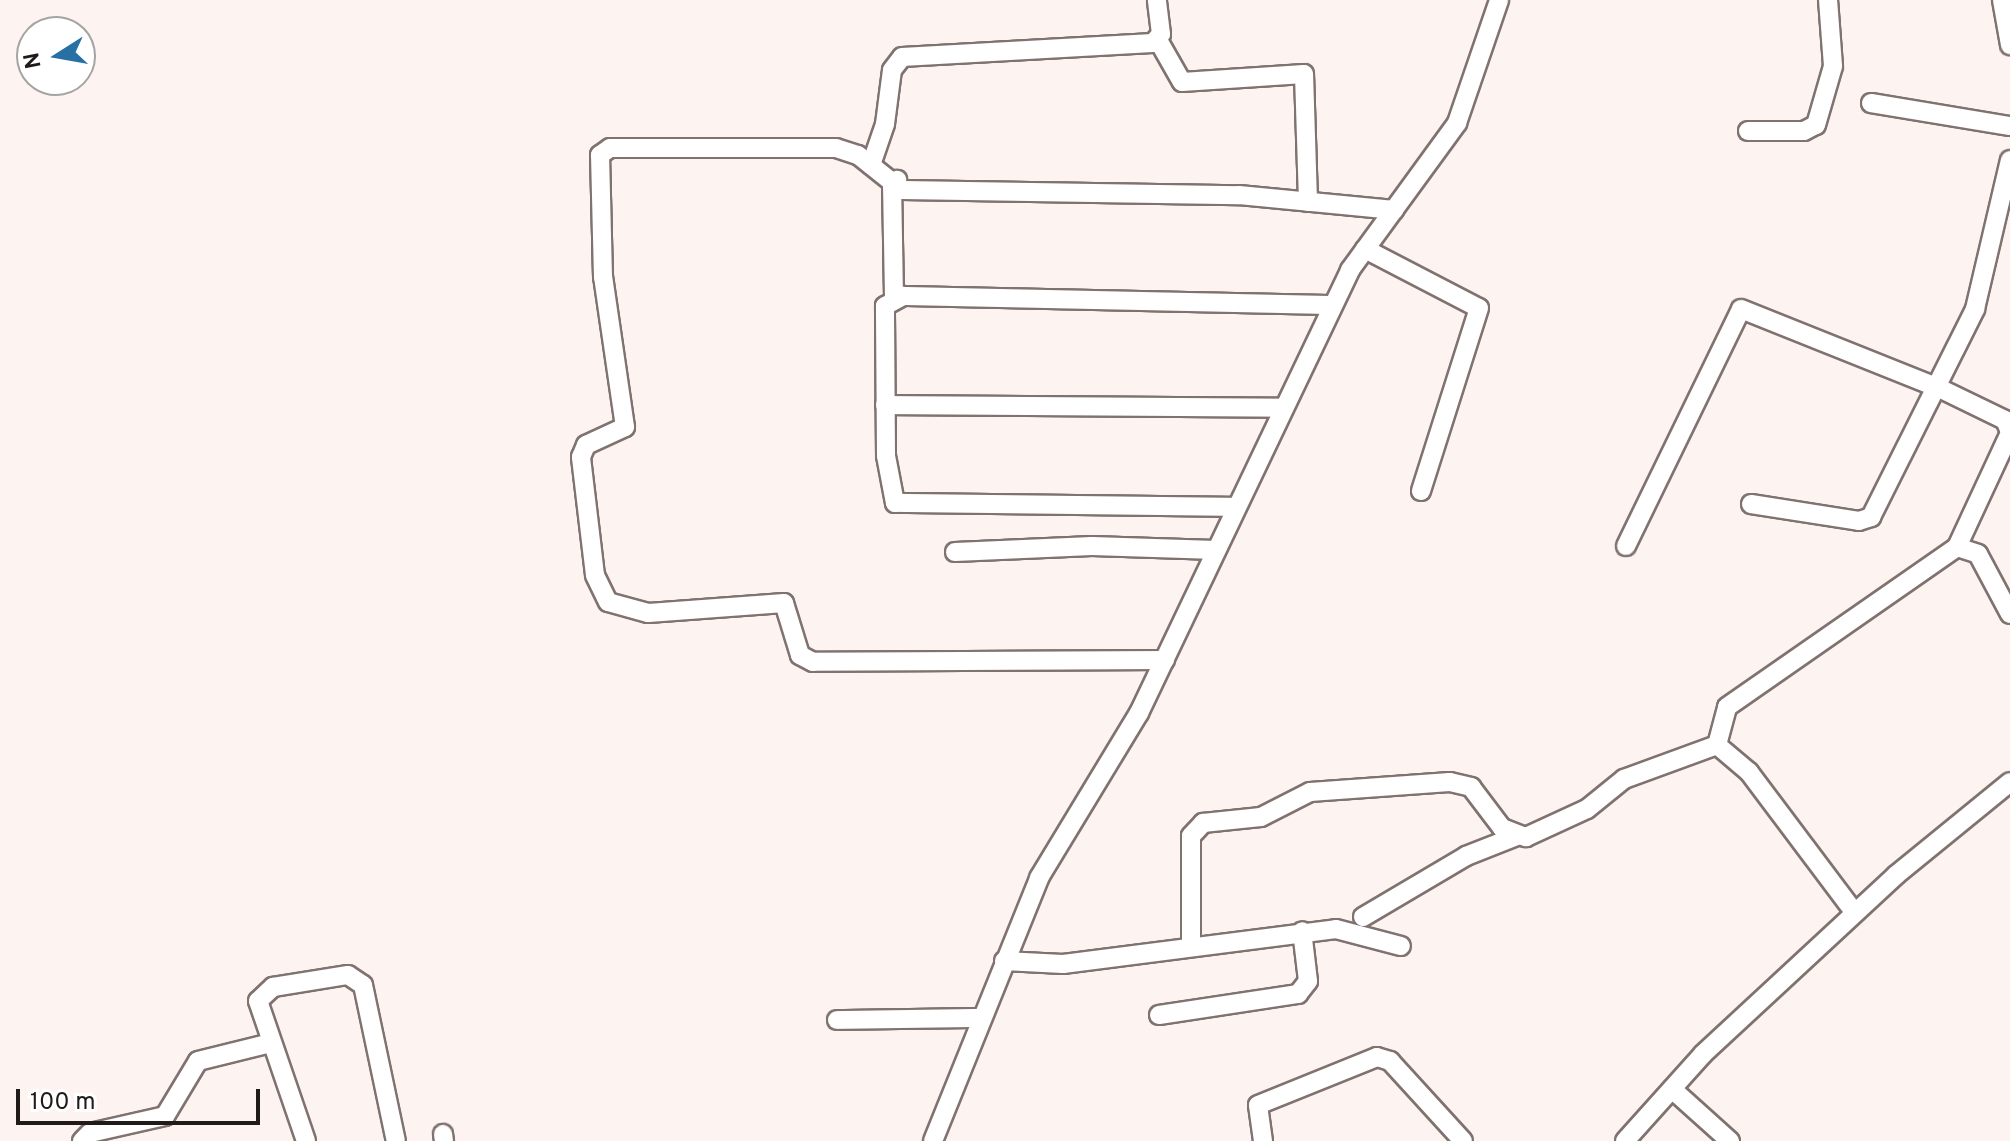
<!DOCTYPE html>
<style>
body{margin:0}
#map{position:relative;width:2010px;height:1141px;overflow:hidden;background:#fdf4f2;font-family:Overpass,sans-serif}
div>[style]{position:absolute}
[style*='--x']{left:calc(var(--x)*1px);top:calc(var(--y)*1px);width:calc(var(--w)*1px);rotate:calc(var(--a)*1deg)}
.roads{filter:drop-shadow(2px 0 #80726f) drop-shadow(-2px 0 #80726f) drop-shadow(0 2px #80726f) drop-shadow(0 -2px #80726f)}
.minor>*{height:18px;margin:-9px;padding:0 9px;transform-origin:9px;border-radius:9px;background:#fff}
span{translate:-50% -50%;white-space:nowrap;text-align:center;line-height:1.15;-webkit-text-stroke:8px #fff;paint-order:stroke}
.north{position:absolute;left:16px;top:16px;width:80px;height:80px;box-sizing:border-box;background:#fff;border:2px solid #a6a3a3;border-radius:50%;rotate:259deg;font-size:22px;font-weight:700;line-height:32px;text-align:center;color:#201a19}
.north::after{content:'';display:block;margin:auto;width:28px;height:36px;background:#2670a4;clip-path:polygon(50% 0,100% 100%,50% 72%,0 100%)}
.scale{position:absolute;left:16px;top:1089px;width:244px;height:36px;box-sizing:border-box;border:4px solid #201a19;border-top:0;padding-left:10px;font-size:24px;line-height:28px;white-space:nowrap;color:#201a19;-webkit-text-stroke:6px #fff;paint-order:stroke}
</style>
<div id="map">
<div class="roads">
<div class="minor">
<div style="--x:2002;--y:0;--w:46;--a:79.9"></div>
<div style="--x:1158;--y:40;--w:48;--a:60.3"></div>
<div style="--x:1182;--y:82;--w:122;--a:-3.8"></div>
<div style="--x:1304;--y:74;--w:128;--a:88.2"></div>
<div style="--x:1871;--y:103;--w:141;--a:9.4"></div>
<div style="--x:1748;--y:131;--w:56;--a:0"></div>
<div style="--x:1804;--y:131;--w:13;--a:-27"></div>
<div style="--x:1816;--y:125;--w:61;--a:-73.9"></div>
<div style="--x:1833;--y:66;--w:66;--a:-94.3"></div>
<div style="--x:871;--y:165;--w:43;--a:-71.1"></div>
<div style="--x:885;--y:124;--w:54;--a:-82.6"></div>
<div style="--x:892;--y:70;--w:16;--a:-52"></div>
<div style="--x:902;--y:57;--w:251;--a:-3.2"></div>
<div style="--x:1153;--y:43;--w:12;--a:-48"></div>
<div style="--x:1161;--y:34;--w:34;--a:-97"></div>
<div style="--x:1365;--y:249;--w:128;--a:27.4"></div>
<div style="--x:1479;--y:308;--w:192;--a:107.6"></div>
<div style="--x:894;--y:297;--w:110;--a:-91"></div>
<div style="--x:892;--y:187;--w:9;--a:-54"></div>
<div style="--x:885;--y:405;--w:397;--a:0.4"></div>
<div style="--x:1751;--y:504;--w:109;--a:8.9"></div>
<div style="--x:1859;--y:521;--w:13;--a:-18"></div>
<div style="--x:1871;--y:517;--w:233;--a:-63.4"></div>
<div style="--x:1975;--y:309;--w:153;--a:-76.8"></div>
<div style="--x:1236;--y:507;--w:341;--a:-179.3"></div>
<div style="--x:895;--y:503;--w:48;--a:-100.8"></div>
<div style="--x:886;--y:456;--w:150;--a:-90.4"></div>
<div style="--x:885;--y:306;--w:21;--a:-29"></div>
<div style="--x:903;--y:296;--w:429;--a:1.2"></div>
<div style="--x:1626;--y:546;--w:263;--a:-64.1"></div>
<div style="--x:1741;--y:309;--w:213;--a:21.8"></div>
<div style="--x:1939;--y:388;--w:73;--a:25.9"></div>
<div style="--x:2005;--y:420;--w:13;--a:67"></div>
<div style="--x:1957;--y:547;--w:126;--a:-65.1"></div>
<div style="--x:955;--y:552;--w:137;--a:-2.5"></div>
<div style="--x:1092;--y:546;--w:124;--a:1.8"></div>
<div style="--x:1165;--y:660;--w:352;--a:179.7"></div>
<div style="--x:813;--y:662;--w:15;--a:-152"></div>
<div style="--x:800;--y:655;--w:54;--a:-107.1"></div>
<div style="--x:784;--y:603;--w:136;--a:175.8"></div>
<div style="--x:648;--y:613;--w:41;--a:-164.6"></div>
<div style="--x:608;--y:602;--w:30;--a:-116"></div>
<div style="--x:595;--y:575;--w:119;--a:-96.8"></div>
<div style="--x:581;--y:457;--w:13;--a:-67"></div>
<div style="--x:586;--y:445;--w:43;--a:-24.8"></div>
<div style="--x:625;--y:427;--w:152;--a:-98.3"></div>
<div style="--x:603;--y:277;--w:122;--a:-91.4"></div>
<div style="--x:600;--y:155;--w:12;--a:-35"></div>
<div style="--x:610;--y:148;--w:226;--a:0"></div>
<div style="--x:836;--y:148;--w:23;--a:18"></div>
<div style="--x:858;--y:155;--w:56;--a:38.5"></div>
<div style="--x:902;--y:190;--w:337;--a:0.9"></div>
<div style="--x:1239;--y:195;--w:156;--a:5.5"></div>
<div style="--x:1717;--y:745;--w:39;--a:-75"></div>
<div style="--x:1727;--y:707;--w:280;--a:-34.8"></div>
<div style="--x:1957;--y:547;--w:22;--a:18"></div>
<div style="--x:1978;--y:554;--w:68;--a:61.9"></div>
<div style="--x:1363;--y:917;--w:120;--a:-30.6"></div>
<div style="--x:1466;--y:856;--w:55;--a:-21.4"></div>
<div style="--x:1191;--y:944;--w:108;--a:-90"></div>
<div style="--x:1191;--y:836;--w:18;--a:-47"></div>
<div style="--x:1203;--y:823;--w:58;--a:-5.9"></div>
<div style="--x:1261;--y:817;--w:55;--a:-27"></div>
<div style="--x:1310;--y:792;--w:140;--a:-4.1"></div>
<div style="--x:1450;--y:782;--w:22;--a:13"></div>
<div style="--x:1471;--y:787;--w:51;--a:52.9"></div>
<div style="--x:1502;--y:828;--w:26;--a:21"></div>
<div style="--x:1526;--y:837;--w:67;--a:-24.7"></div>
<div style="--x:1587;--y:809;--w:48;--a:-39"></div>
<div style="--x:1624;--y:779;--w:99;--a:-20.1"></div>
<div style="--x:1717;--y:745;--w:42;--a:40.2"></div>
<div style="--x:1749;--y:772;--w:176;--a:53.1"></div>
<div style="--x:1004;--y:961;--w:59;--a:2.9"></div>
<div style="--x:1063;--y:964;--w:275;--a:-7.3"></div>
<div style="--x:1336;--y:929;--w:67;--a:14.7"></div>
<div style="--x:1159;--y:1015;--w:141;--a:-8.6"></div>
<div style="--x:1298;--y:994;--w:16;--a:-52"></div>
<div style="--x:1308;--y:981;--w:50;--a:-96.8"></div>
<div style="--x:837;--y:1020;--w:145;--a:-0.8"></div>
<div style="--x:1672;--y:1089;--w:78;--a:41.9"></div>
<div style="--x:443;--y:1134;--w:7;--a:82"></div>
<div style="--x:82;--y:1141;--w:11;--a:-45"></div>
<div style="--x:90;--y:1133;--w:77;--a:-12.8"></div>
<div style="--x:165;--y:1116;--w:64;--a:-59"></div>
<div style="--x:198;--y:1061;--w:75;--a:-13.9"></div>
<div style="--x:306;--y:1141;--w:148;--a:-108.9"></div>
<div style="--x:258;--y:1001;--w:21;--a:-43"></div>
<div style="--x:273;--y:987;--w:76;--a:-9.1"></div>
<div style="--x:348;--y:975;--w:18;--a:34"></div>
<div style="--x:363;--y:985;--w:159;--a:78.1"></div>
<div style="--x:933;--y:1141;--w:284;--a:-68"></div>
<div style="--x:1039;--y:878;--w:193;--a:-58.8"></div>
<div style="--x:1139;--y:713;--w:491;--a:-64.5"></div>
<div style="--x:1350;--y:270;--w:182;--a:-53.9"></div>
<div style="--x:1457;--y:123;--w:130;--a:-71.1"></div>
<div style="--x:1263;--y:1141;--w:36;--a:-98"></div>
<div style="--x:1258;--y:1105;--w:128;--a:-22"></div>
<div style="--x:1377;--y:1057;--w:14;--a:17"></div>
<div style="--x:1390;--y:1061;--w:108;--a:47.6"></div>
<div style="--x:1625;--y:1141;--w:117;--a:-48.1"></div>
<div style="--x:1703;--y:1054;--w:263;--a:-42.8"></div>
<div style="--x:1896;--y:875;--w:147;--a:-39.2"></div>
</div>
</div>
<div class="north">N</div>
<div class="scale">100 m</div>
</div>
